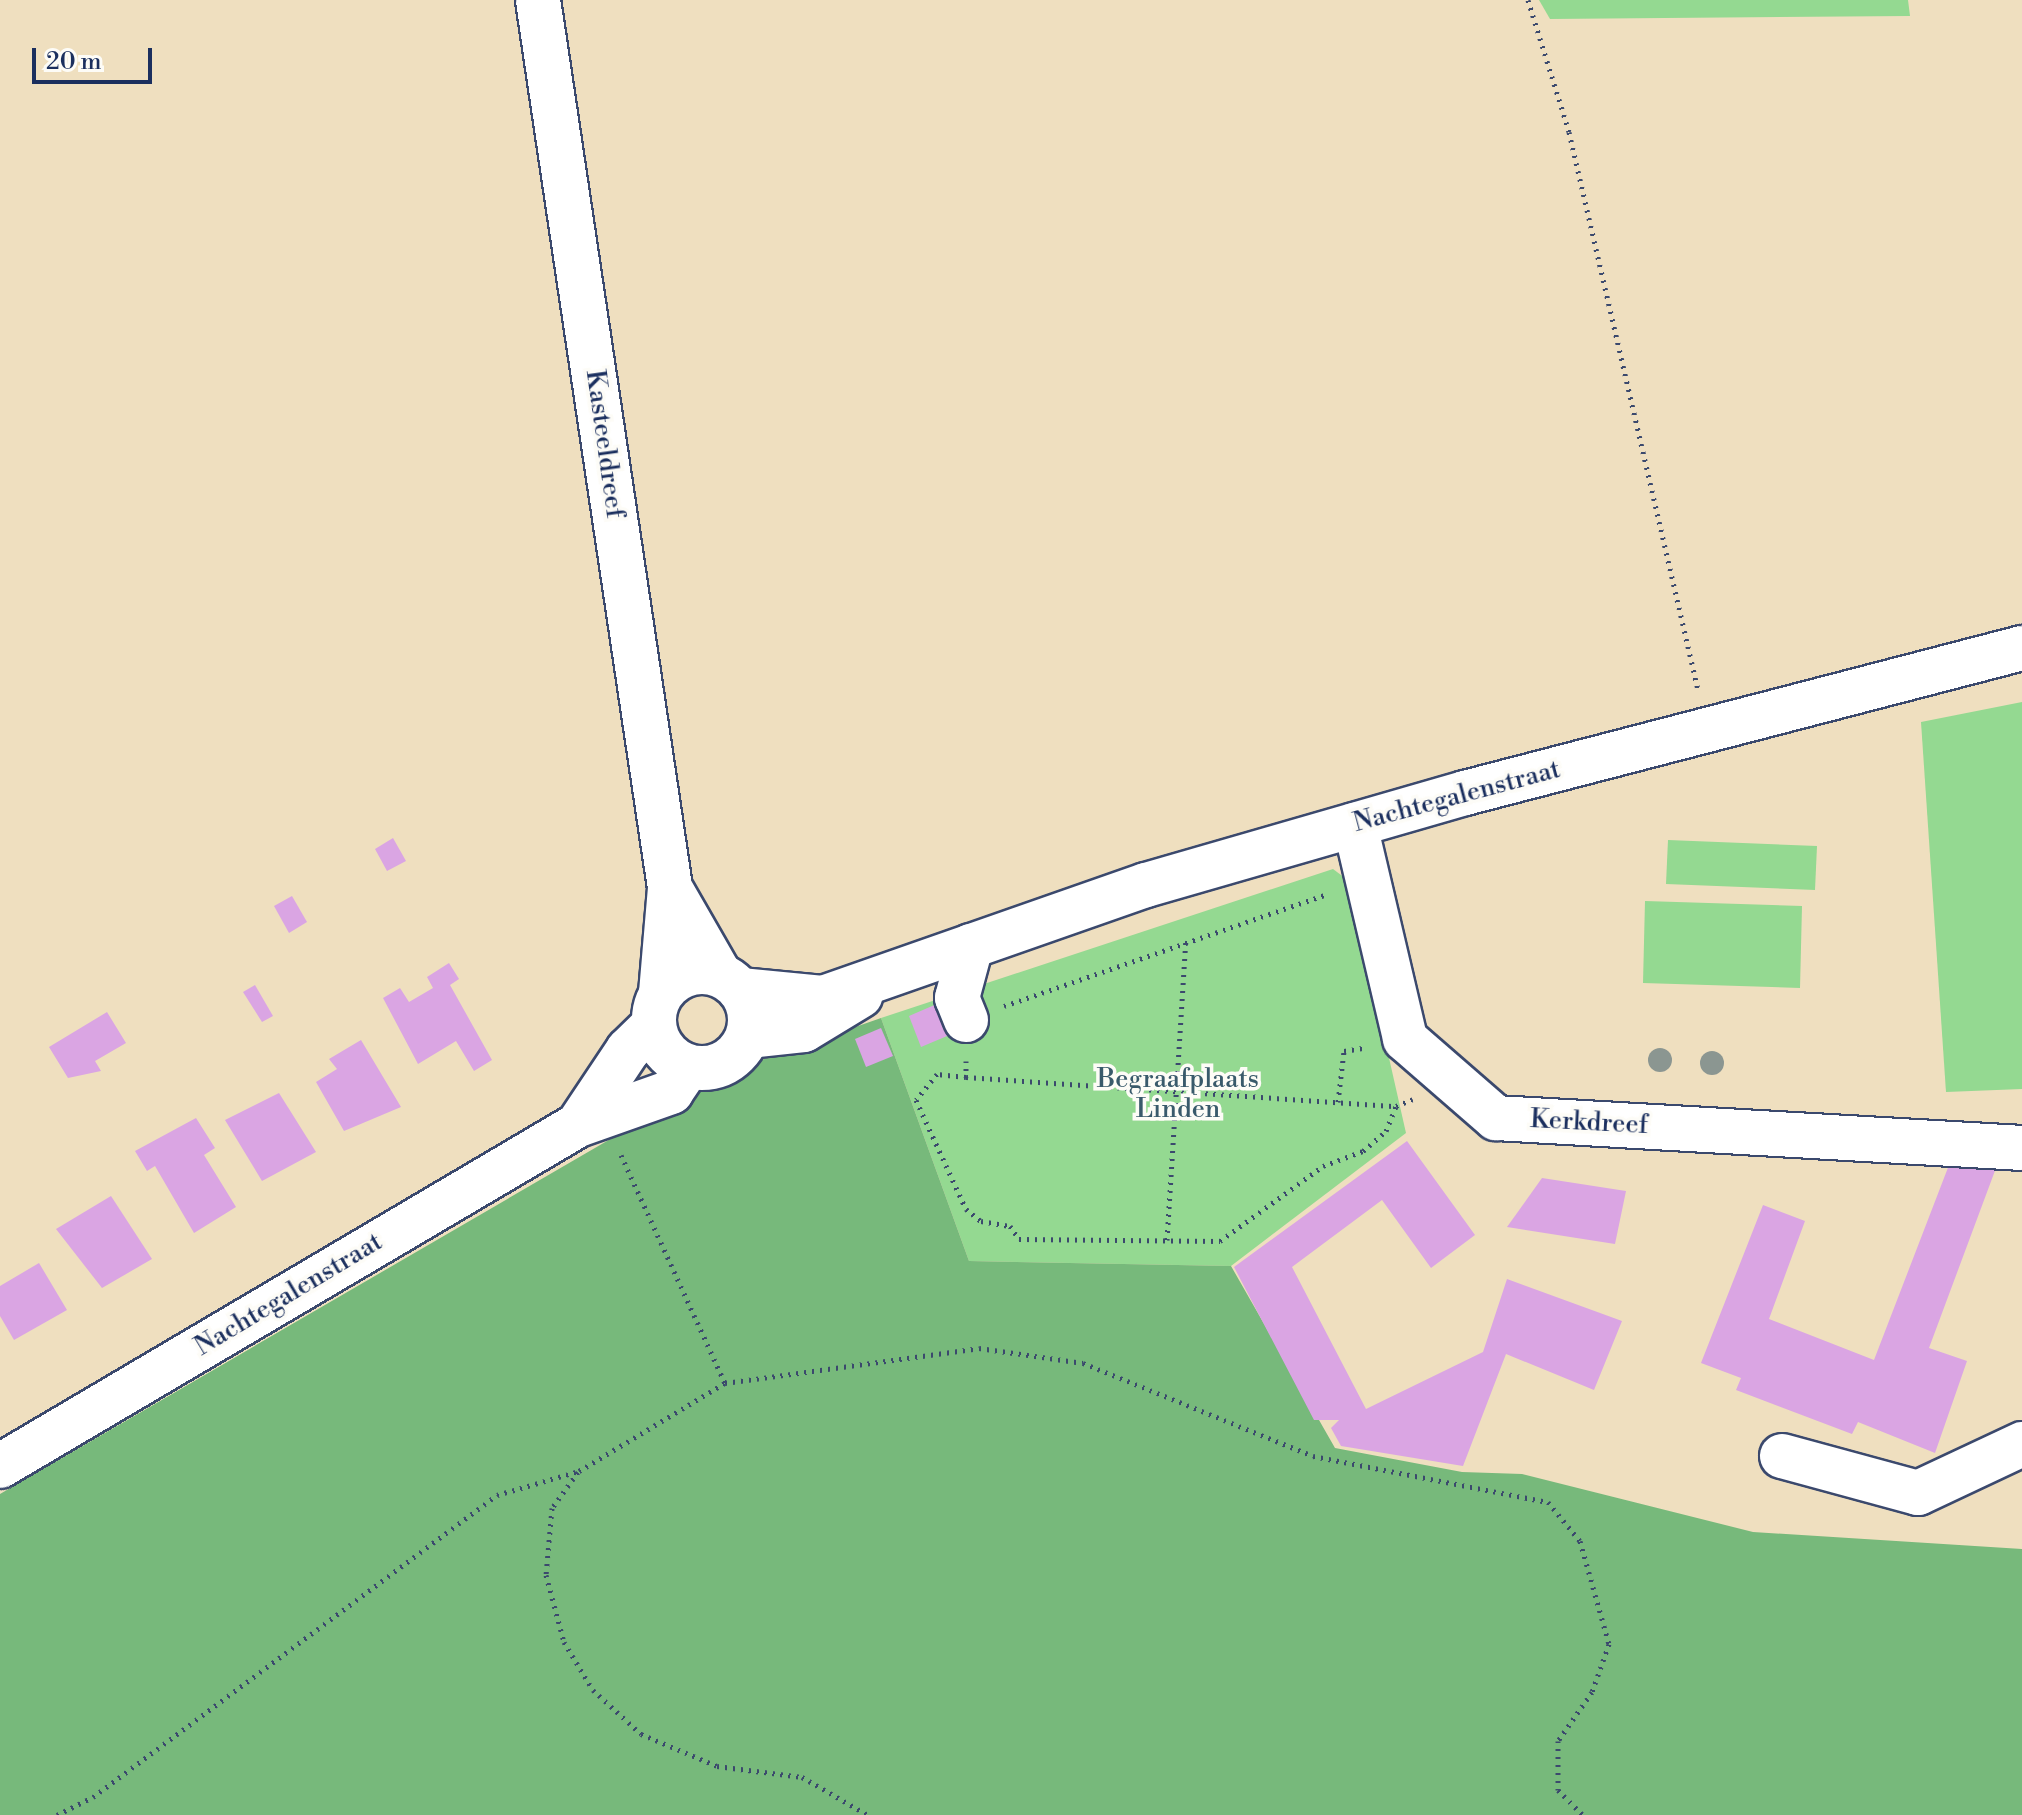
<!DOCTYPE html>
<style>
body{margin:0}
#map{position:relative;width:2022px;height:1815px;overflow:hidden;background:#efdfbf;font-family:"Libre Bodoni",serif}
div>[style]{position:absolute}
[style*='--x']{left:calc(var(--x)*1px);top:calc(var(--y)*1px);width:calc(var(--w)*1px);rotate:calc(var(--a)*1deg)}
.green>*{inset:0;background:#94d991}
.forest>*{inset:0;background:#77b97b}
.building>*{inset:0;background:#daa5e3}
.path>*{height:5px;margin-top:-2.5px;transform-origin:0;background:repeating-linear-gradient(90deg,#3b496d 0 2px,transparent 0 8px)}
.roads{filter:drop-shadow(2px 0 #3b496d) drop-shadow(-2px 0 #3b496d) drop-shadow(0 2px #3b496d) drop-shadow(0 -2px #3b496d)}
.minor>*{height:44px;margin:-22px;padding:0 22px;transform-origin:22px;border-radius:22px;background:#fff}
.minor>.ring{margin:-22px;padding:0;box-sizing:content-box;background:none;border:44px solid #fff;border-radius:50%}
.trees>*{width:24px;height:24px;margin:-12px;border-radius:50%;background:#8b9691}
span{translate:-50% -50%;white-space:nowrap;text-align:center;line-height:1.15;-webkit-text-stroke:7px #fdfcf7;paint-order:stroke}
.street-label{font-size:26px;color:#1b2f5e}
.park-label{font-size:26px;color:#395a6b}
.scale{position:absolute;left:32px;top:48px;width:120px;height:36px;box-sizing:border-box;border:4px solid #1b2f5e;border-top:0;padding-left:10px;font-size:24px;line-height:28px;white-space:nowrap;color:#1b2f5e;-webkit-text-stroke:6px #fdfcf7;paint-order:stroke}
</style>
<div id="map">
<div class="green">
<div style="clip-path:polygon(1539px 0,1908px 0,1910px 16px,1550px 19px)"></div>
<div style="clip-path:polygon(2022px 702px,2022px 1089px,1946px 1092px,1921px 722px)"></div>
<div style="clip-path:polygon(1668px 840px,1817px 846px,1815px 890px,1666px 884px)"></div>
<div style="clip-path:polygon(1333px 869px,1349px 881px,1406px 1133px,1231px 1266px,969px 1261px,881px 1018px)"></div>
<div style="clip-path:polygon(1645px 901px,1802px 906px,1800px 988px,1643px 983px)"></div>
</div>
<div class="forest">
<div style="clip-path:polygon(881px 1018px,969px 1261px,1231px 1266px,1335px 1448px,1462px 1472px,1522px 1474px,1753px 1532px,2022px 1549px,2022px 1815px,0 1815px,0 1494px,724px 1073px)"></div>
</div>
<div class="building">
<div style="clip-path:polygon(393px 838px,406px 861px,387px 871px,375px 849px)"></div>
<div style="clip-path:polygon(292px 896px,307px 922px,289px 933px,274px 906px)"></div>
<div style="clip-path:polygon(449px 963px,459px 979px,450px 985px,492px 1060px,474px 1071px,456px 1041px,418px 1064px,383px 998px,400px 988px,409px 1002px,433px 988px,427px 977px)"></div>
<div style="clip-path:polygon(255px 985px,273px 1016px,262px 1022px,243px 992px)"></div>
<div style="clip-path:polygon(946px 1000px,959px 1031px,921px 1047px,909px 1016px)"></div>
<div style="clip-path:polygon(107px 1012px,126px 1043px,95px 1061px,101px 1071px,68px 1078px,49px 1047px)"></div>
<div style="clip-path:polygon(881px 1028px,893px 1056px,866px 1067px,855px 1039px)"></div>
<div style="clip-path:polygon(361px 1040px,401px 1107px,344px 1131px,316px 1082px,337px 1069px,329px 1059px)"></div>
<div style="clip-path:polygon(279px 1093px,316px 1152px,262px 1181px,225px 1120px)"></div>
<div style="clip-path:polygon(196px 1118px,215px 1148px,204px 1155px,236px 1207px,194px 1233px,155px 1166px,147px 1171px,135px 1151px)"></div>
<div style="clip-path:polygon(1407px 1141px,1475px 1235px,1431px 1268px,1382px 1200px,1292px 1267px,1366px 1409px,1483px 1352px,1507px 1279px,1622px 1321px,1594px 1390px,1506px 1354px,1463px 1466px,1341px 1446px,1331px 1428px,1339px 1420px,1314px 1420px,1234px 1267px)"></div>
<div style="clip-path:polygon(1949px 1165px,1996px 1168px,1929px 1348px,1967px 1361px,1935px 1453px,1858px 1422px,1852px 1434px,1736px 1390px,1741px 1378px,1701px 1363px,1763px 1205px,1805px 1221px,1769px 1319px,1874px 1360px)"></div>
<div style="clip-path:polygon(1542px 1178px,1626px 1191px,1615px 1244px,1507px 1227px)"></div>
<div style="clip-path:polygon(111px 1196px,152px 1259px,102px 1288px,56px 1229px)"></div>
<div style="clip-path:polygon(39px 1263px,67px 1310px,14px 1340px,0 1316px,0 1286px)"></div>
</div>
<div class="path">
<div style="--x:1528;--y:0;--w:138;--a:72.7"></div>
<div style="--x:1569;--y:132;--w:573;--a:76.98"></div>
<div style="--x:1004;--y:1006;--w:342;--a:-19.1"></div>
<div style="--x:966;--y:1061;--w:16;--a:90"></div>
<div style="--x:966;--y:1077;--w:29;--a:-174"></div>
<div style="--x:937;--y:1074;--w:33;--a:129"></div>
<div style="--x:916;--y:1100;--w:120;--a:65.4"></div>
<div style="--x:966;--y:1209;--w:19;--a:39"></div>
<div style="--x:981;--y:1221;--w:29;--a:10"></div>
<div style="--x:1010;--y:1226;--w:16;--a:55"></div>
<div style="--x:1019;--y:1239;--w:201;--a:0.6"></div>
<div style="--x:1220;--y:1241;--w:127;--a:-36.1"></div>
<div style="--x:1323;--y:1166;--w:43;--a:-20.6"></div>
<div style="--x:1363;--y:1151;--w:30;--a:-41"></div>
<div style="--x:1386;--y:1131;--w:27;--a:-68"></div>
<div style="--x:1396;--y:1106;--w:18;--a:-22"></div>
<div style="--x:966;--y:1077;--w:431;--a:3.9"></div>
<div style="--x:1338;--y:1102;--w:51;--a:-83.3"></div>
<div style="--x:1344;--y:1051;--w:19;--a:-9"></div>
<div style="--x:621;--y:1155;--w:251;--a:65.5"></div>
<div style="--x:1167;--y:1240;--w:303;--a:-86.4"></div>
<div style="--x:578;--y:1472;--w:44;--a:125.8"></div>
<div style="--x:552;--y:1508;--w:67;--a:95.1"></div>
<div style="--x:546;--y:1575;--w:69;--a:75"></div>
<div style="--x:564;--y:1642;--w:56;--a:58.9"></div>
<div style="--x:593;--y:1690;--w:65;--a:42.5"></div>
<div style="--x:641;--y:1734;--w:82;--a:22.8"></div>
<div style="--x:717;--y:1766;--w:86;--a:7.4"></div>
<div style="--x:802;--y:1777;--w:76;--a:29.9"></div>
<div style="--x:57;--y:1815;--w:40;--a:-26.6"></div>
<div style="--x:93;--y:1797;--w:504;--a:-36.78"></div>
<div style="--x:497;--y:1495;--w:85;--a:-16.3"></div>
<div style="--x:579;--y:1471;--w:170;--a:-31.1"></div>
<div style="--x:725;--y:1383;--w:256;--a:-7.8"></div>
<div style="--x:979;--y:1348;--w:105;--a:8.2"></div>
<div style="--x:1083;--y:1363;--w:248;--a:22"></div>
<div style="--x:1313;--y:1456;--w:239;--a:11.1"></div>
<div style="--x:1548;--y:1502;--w:50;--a:50.6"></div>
<div style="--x:1580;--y:1541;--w:107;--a:74.3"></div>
<div style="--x:1609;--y:1644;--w:51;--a:109.5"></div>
<div style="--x:1592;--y:1692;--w:60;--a:124.8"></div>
<div style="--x:1558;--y:1741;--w:49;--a:90"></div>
<div style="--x:1558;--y:1790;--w:35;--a:45"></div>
</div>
<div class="roads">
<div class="minor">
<div style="--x:538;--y:0;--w:898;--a:81.54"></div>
<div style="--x:670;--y:888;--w:106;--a:94.9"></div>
<div style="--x:1355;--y:825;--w:220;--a:76.8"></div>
<div style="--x:1405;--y:1039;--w:121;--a:41"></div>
<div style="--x:1496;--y:1118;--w:527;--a:3.26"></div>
<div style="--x:670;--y:888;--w:100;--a:60.1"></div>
<div class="ring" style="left:654px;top:972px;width:52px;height:52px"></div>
<div style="--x:740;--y:990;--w:83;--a:5.5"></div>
<div style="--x:823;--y:998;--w:342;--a:-19.3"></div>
<div style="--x:1146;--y:885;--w:332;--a:-16.1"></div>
<div style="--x:1465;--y:793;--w:576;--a:-14.59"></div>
<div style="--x:966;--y:1020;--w:24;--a:-112"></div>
<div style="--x:957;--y:998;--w:54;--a:-74.9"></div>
<div style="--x:748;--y:1036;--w:56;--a:-6.1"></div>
<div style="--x:804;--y:1030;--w:66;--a:-31.3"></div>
<div style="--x:578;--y:1125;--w:90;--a:-56.3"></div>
<div style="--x:628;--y:1050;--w:35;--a:-44"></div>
<div style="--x:1782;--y:1456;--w:141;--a:15.2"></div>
<div style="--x:1918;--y:1493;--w:115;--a:-25.2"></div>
<div style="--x:0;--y:1466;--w:671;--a:-30.54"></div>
<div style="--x:578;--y:1125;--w:99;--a:-19.5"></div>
<div style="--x:671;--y:1092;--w:30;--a:-56"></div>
</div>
</div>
<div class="trees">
<div style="left:1660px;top:1060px"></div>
<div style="left:1712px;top:1063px"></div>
</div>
<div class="street-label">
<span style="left:604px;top:444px;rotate:82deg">Kasteeldreef</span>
<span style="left:1457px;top:797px;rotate:-15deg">Nachtegalenstraat</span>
<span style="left:1589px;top:1123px;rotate:3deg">Kerkdreef</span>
<span style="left:289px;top:1295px;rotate:-31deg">Nachtegalenstraat</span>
</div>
<div class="park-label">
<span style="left:1178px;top:1095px">Begraafplaats<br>Linden</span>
</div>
<div class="scale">20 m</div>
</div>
